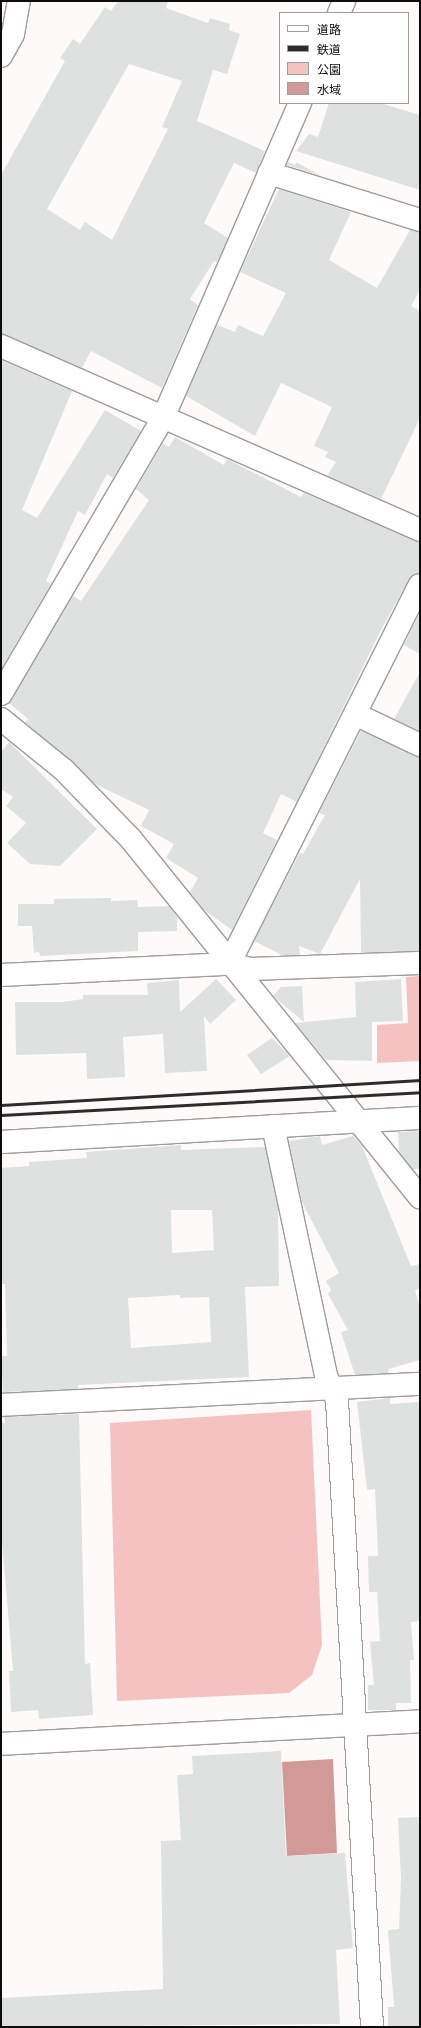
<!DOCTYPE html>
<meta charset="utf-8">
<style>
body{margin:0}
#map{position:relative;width:421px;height:2028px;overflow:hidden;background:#fefafa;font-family:"Golos Text","Noto Sans JP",sans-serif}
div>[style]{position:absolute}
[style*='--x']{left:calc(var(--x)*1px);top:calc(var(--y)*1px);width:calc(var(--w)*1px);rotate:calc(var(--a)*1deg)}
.green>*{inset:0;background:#f4c2c1}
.water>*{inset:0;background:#d19a99}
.building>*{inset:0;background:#dde2e1}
.roads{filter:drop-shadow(1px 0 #9f9b9b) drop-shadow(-1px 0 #9f9b9b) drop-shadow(0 1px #9f9b9b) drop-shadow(0 -1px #9f9b9b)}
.street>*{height:22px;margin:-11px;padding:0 11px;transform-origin:11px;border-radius:11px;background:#fff}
.rail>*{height:3px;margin:-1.5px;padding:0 1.5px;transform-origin:1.5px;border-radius:1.5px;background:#2d2c2c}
span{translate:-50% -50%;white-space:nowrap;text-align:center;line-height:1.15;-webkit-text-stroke:3px #fff;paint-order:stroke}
.frame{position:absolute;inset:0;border:2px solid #0d0c0c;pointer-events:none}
.legend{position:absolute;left:279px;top:12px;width:130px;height:92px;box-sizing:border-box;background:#fff;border:1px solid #9e9e9e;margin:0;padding:5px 7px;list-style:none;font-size:12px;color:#0d0c0c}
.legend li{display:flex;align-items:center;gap:8px;height:20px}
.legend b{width:20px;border:1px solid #9e9e9e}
</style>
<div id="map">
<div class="green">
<div style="clip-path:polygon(420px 976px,420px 1061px,377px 1063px,377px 1025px,408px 1023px,406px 977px)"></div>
<div style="clip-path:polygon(311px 1410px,322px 1645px,312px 1675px,289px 1693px,117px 1701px,110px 1423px)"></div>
</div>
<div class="water">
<div style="clip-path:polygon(333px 1759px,337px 1853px,287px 1856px,282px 1762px)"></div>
</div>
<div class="building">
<div style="clip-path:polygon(evenodd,118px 1px,168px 1px,166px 8px,208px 23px,210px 18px,230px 24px,229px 30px,240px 34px,227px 74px,213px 70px,197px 121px,265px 151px,256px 173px,234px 163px,204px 223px,228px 238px,217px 262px,214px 261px,190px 299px,198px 305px,162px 388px,91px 351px,82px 368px,1px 334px,1px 175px,65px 61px,60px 58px,73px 39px,80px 44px,105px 7px,111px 11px,118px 1px,129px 64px,182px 81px,162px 127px,168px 129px,112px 240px,85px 222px,80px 230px,47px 209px,129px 64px)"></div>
<div style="clip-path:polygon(329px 103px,380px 103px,420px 115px,420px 190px,296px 151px,309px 134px,318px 137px)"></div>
<div style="clip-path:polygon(288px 162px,296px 165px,296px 162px,321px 176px,287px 165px)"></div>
<div style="clip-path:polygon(279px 189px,351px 212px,329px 260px,377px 288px,410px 230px,420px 232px,420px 290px,411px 306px,420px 311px,420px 418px,381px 499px,327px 476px,336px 462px,325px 457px,328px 452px,314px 446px,332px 407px,281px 383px,255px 436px,186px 396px,217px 325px,235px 332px,238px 325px,263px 336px,286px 293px,240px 272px)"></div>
<div style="clip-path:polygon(1px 360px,72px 391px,22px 510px,37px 518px,105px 410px,141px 431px,113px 478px,107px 474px,85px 515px,78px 511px,46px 581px,51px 584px,1px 669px)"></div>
<div style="clip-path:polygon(175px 437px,224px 465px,227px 459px,301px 497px,304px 493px,420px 542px,420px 573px,409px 579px,380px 632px,297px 802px,281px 794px,263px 833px,277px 840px,232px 930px,204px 910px,190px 892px,198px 878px,166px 858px,174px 844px,141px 826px,149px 810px,95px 784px,25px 722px,28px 719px,9px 703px,73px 596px,81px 601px,149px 500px,136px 489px,163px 443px,169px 447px)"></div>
<div style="clip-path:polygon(420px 613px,420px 654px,404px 645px)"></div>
<div style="clip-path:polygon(420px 672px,420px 731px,394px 719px)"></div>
<div style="clip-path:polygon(361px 731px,420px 757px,420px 951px,361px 953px,360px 879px,320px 954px,299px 946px,300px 955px,282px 955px,254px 941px,300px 852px,303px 854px,325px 815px,319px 813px)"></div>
<div style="clip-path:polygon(9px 742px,97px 829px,60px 866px,30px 864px,7px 843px,26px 823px,6px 806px,13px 797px,1px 789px,1px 752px)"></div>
<div style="clip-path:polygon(111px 898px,111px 901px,137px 900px,138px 907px,169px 906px,177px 917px,177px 931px,138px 932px,138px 951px,40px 956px,39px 952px,34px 953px,32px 926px,18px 926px,18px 904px,54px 904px,54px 899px)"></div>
<div style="clip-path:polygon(216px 979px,236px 1000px,210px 1024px,204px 1016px,207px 1071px,165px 1073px,163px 1034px,123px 1037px,125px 1077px,87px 1079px,86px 1053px,16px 1055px,15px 1002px,63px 1002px,83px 999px,83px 995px,148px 995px,147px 983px,179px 980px,180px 1012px)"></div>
<div style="clip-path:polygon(401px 979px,403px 1021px,372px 1022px,372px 1061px,326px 1060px,295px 1023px,356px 1017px,355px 982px)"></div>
<div style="clip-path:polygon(302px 986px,304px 1022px,273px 996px,281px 987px)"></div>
<div style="clip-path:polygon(272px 1038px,290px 1056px,261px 1074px,247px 1055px)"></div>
<div style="clip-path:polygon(420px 1131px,420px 1169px,412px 1169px,399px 1152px,398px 1132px)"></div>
<div style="clip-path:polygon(320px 1136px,322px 1145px,353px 1136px,362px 1146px,411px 1266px,420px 1264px,420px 1289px,415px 1290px,420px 1308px,420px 1360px,388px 1369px,389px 1373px,355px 1375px,341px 1332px,348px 1330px,328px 1294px,331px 1290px,326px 1281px,339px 1273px,302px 1202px,289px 1141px)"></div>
<div style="clip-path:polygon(evenodd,181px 1145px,181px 1150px,265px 1147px,278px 1208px,279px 1286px,245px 1287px,249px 1377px,78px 1385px,79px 1389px,3px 1392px,1px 1356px,7px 1356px,5px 1284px,1px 1284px,1px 1168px,29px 1166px,29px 1162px,87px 1158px,86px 1152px,181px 1145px,171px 1210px,212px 1210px,214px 1250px,172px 1253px,171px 1210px,181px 1145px,180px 1295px,180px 1298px,209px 1297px,211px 1342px,131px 1348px,128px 1298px,180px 1295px)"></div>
<div style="clip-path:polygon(390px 1398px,390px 1404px,419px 1402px,420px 1621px,411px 1622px,414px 1660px,410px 1660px,411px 1703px,396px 1703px,396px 1710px,368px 1710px,368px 1685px,374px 1685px,370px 1642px,380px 1641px,377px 1592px,369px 1592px,368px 1556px,378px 1556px,375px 1489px,367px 1490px,357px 1402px)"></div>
<div style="clip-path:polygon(79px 1414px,85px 1664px,90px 1663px,93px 1715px,39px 1719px,38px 1710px,11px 1712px,9px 1671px,13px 1671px,1px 1531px,1px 1423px,5px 1423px,4px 1417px)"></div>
<div style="clip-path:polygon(281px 1751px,286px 1856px,345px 1853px,353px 1948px,336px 1950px,340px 2024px,1px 2027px,1px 1998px,163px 1989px,161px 1841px,181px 1840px,177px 1775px,193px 1774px,192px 1756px)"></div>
<div style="clip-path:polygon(420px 1817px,420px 2027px,388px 2027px,388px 2007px,394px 2007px,388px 1930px,399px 1929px,401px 1879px,398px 1818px)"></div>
</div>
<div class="roads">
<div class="street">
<div style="--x:339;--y:13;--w:13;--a:-67"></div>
<div style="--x:1;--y:56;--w:25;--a:-61"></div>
<div style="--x:13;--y:34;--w:34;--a:-80"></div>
<div style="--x:269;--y:173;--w:158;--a:17.3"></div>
<div style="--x:1;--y:346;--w:458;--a:23.7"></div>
<div style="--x:1;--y:694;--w:320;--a:-59.6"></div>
<div style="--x:163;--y:418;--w:344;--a:-66.5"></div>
<div style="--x:355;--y:714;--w:72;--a:25.5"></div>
<div style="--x:1;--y:719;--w:81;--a:39"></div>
<div style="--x:64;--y:770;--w:95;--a:45.9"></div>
<div style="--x:130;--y:838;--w:462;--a:51.1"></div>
<div style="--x:229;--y:964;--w:424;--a:-63.3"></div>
<div style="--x:1;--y:975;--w:228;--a:-2.8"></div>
<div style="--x:229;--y:964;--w:22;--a:13"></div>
<div style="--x:250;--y:969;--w:170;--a:-2"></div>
<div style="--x:273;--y:1126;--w:256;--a:78"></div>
<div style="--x:326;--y:1376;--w:26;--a:65"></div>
<div style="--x:337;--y:1400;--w:628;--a:86.8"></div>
<div style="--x:1;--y:1142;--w:420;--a:-3.3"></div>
<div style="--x:1;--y:1405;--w:420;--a:-2.9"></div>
<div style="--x:1;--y:1744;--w:420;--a:-3.1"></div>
</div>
</div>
<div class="rail">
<div style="--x:1;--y:1105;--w:420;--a:-3.4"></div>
<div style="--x:1;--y:1115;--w:420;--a:-3.1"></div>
</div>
<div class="frame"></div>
<ul class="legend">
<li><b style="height:5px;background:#fff"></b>道路</li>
<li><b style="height:5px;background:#2d2c2c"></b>鉄道</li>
<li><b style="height:11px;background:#f4c2c1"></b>公園</li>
<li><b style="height:11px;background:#d19a99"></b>水域</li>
</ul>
</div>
